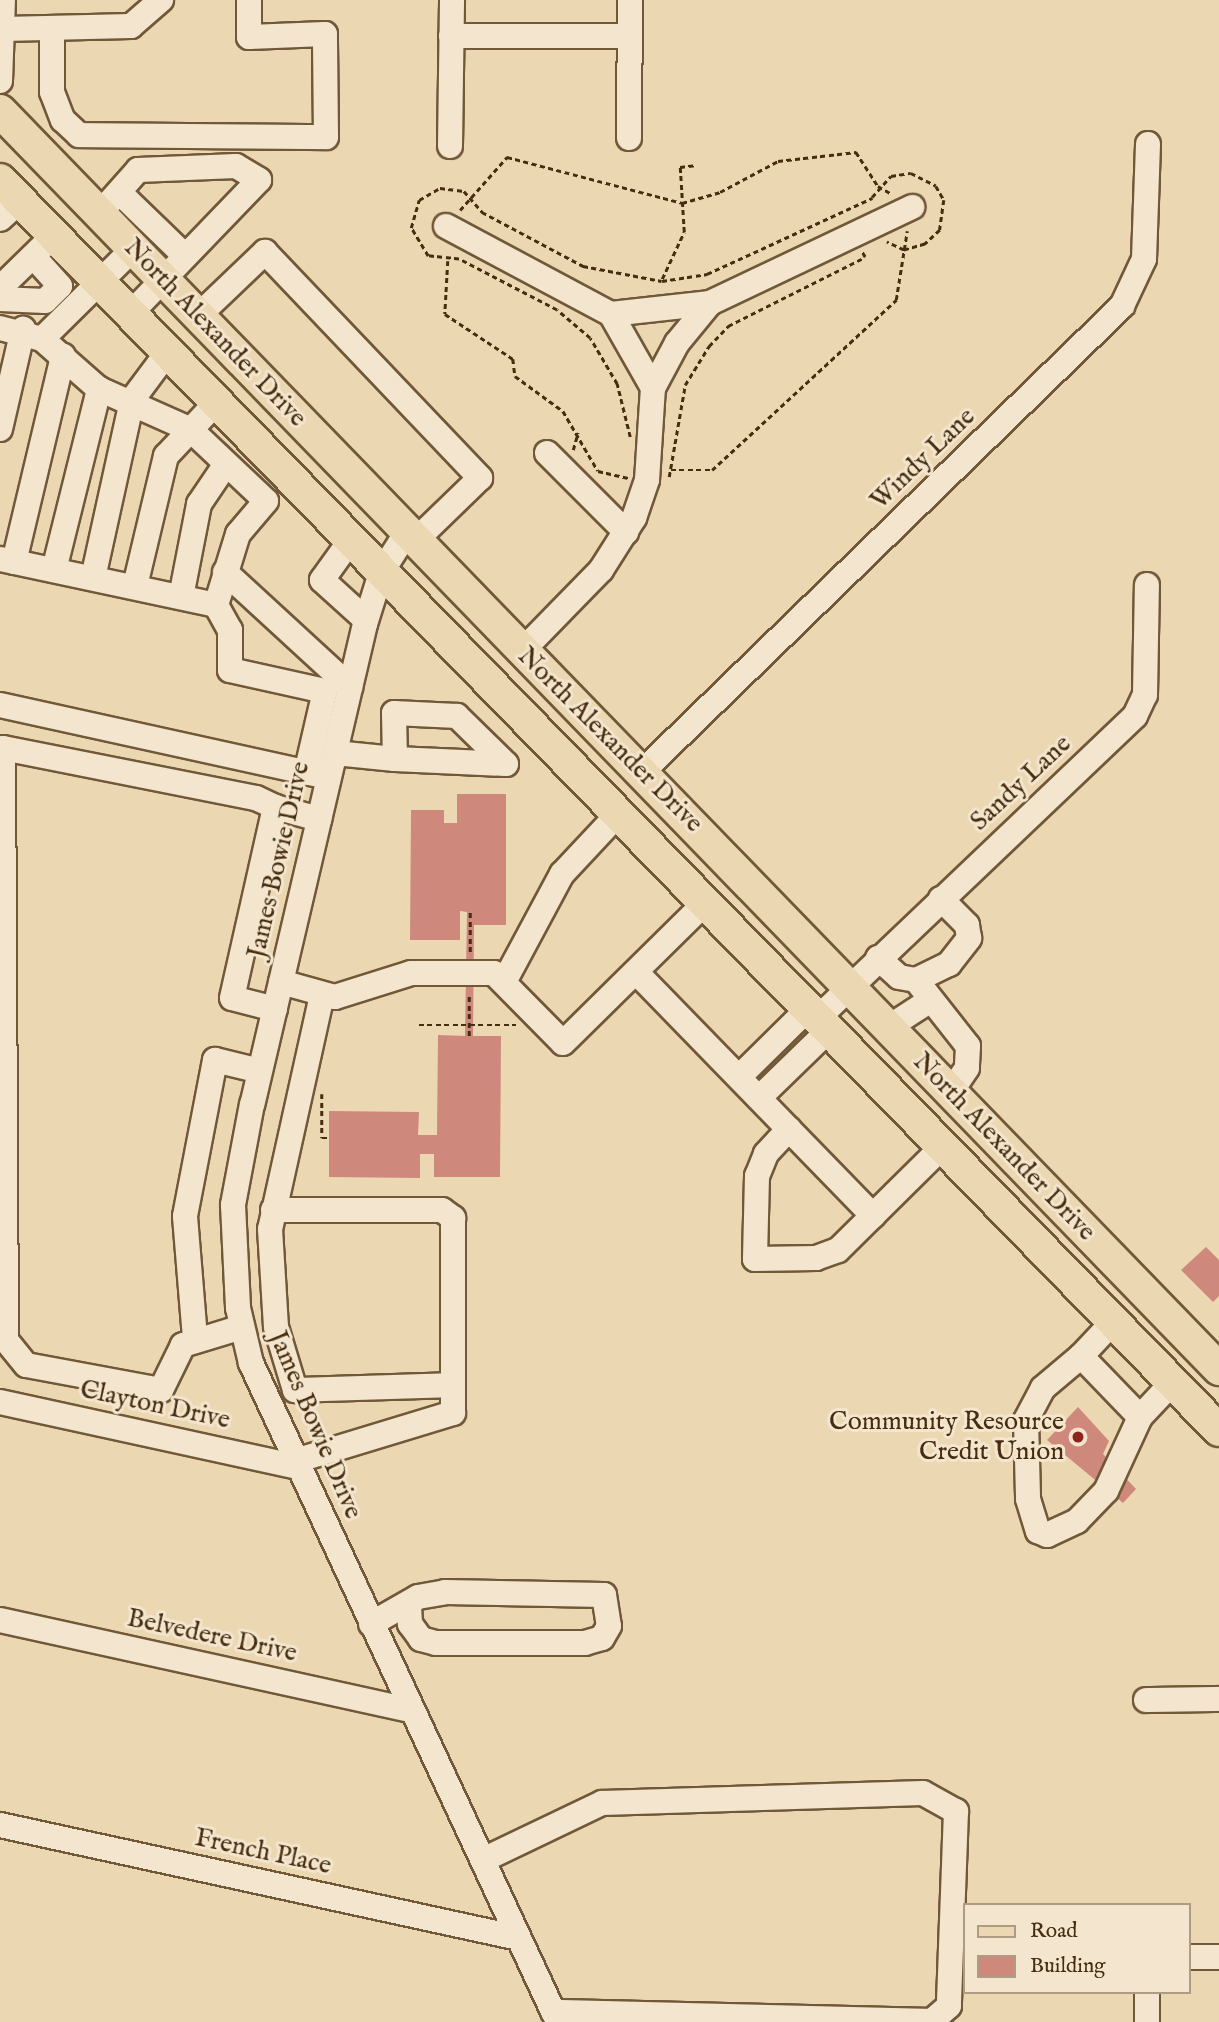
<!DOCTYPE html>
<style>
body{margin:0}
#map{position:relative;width:1219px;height:2022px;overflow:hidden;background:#ecd7b3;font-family:"IM FELL English",serif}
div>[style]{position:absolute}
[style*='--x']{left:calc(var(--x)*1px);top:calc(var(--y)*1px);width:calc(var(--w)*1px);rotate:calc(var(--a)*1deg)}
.building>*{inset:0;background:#cf887c}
.path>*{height:2.5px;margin-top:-1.25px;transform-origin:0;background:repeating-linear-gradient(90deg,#462d0f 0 5px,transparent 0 8.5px)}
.roads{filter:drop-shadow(2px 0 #705838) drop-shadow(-2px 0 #705838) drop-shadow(0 2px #705838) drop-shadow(0 -2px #705838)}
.minor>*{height:24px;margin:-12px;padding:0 12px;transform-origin:12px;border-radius:12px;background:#f3e5ce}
.major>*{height:32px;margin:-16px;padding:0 16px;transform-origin:16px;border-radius:16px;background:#ecd7b3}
.dots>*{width:19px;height:19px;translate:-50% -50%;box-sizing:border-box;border:4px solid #f3e5ce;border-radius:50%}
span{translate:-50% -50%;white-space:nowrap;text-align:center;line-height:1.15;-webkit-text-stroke:6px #f3e5ce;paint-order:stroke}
.street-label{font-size:26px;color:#462d0f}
.poi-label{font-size:26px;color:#462d0f}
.right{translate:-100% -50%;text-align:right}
.legend{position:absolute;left:963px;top:1903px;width:228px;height:91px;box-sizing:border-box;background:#f3e5ce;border:2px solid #ae9b82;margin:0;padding:9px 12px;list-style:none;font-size:21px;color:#462d0f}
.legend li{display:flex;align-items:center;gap:14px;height:35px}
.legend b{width:35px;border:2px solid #ae9b82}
</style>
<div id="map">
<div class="building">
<div style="clip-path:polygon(457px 794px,506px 794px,506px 925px,474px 925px,473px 1036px,501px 1036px,500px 1177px,434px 1177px,434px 1154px,420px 1154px,420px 1178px,329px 1177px,329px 1111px,419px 1112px,418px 1135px,437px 1135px,438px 1035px,465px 1036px,467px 912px,460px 911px,460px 940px,410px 940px,411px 810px,444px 810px,444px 823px,457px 823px)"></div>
<div style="clip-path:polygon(1206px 1247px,1219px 1260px,1219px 1296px,1213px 1302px,1181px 1270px)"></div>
<div style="clip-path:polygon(1078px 1407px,1109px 1441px,1103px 1454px,1136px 1489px,1123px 1503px,1047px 1440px)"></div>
</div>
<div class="path">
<div style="--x:872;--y:197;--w:28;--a:-48"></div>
<div style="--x:891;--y:176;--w:20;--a:-9"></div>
<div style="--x:911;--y:173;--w:28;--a:27"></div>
<div style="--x:936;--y:186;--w:16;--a:60"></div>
<div style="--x:944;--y:200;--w:30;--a:98"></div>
<div style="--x:940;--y:230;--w:21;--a:137"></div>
<div style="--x:925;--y:244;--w:22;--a:164"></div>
<div style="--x:904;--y:250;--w:19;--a:-155"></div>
<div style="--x:460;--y:210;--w:71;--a:-48.4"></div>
<div style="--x:507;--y:157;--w:181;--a:14.7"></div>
<div style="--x:682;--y:203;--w:40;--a:-16"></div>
<div style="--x:720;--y:192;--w:66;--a:-28.1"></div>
<div style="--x:778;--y:161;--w:79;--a:-6.6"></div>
<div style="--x:856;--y:152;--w:40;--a:57.1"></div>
<div style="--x:878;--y:186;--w:16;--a:30"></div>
<div style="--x:448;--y:261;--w:53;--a:93.2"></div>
<div style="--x:445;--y:314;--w:82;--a:33.5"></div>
<div style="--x:513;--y:359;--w:17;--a:83"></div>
<div style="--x:515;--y:376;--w:59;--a:36.1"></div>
<div style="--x:563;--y:411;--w:69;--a:59.7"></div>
<div style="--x:598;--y:471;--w:31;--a:13"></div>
<div style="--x:662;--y:279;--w:52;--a:-64.9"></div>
<div style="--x:684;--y:232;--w:65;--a:-93.5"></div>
<div style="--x:680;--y:167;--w:17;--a:-7"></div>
<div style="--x:630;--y:437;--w:55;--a:-103.8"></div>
<div style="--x:617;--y:384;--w:53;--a:-120.4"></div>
<div style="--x:590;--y:338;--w:43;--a:-139.7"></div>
<div style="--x:557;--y:310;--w:110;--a:-152.5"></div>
<div style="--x:459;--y:259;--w:31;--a:-174"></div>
<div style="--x:428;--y:256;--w:33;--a:-121"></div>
<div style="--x:411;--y:228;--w:29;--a:-74"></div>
<div style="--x:419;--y:200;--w:24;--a:-30"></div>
<div style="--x:440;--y:188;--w:24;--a:7"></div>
<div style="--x:464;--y:191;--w:28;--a:49"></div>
<div style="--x:482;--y:212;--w:115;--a:28.1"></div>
<div style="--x:583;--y:266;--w:80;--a:10.8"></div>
<div style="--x:662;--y:281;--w:46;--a:-8.8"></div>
<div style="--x:707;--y:274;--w:182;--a:-24.7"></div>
<div style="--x:573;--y:450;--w:18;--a:-74"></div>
<div style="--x:671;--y:470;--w:41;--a:0"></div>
<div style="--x:712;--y:470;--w:251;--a:-42.7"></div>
<div style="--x:896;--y:300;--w:70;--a:-80.9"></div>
<div style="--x:669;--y:477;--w:93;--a:-80.1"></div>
<div style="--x:685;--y:385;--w:46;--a:-58.4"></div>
<div style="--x:709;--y:346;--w:28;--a:-46"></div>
<div style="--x:728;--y:326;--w:153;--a:-26.7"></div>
<div style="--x:865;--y:257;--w:6;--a:-121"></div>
<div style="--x:470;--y:952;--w:40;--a:-90"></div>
<div style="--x:419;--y:1025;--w:97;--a:0"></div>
<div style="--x:469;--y:1036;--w:42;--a:-90"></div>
<div style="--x:322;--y:1094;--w:44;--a:90"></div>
<div style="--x:322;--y:1138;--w:7;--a:0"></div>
</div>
<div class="roads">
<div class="minor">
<div style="--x:52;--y:28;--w:64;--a:90"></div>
<div style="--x:52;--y:92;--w:30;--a:69"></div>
<div style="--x:63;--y:120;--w:22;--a:43"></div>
<div style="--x:79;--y:135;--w:247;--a:0.5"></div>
<div style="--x:326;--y:137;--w:103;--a:-90.6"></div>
<div style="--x:325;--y:34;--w:76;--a:177.7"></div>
<div style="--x:249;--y:37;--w:37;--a:-90"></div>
<div style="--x:3;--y:29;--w:128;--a:-1.3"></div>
<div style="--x:131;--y:26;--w:40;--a:-41"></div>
<div style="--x:451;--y:36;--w:179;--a:0"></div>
<div style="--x:0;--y:81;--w:81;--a:-87.9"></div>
<div style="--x:629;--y:138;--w:138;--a:-89.6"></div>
<div style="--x:450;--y:146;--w:146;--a:-89.2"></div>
<div style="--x:121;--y:194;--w:89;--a:44.1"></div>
<div style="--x:99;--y:214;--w:59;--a:-48.4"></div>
<div style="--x:138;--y:170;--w:98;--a:-2.3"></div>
<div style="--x:236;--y:166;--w:27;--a:31"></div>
<div style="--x:259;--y:180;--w:186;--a:133.9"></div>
<div style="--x:0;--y:219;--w:27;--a:-42"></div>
<div style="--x:446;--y:226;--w:187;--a:28.1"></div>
<div style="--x:611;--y:314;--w:85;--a:60.4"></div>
<div style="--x:0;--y:288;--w:60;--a:-44.3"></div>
<div style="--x:0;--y:299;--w:45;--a:2.5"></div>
<div style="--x:45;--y:301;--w:21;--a:-45"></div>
<div style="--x:60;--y:286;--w:40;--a:-132"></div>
<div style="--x:611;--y:314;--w:100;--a:-6.3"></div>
<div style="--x:198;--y:316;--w:93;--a:-43.7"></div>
<div style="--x:265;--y:252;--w:312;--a:46.4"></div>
<div style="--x:480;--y:478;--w:91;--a:135.9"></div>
<div style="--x:0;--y:328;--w:43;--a:14.7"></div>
<div style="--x:42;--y:339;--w:128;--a:-44.7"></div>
<div style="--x:42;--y:339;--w:76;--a:41.3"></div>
<div style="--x:99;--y:389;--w:101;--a:24"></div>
<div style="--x:191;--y:430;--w:103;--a:43.4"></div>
<div style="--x:266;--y:501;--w:43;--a:130.3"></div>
<div style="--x:238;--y:534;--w:74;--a:107.2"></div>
<div style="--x:216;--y:605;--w:29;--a:61"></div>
<div style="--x:230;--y:630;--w:40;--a:90"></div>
<div style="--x:230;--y:670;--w:97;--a:12.5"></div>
<div style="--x:325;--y:691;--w:84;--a:103"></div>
<div style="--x:0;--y:429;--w:103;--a:-77"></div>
<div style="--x:547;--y:453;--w:112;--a:45"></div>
<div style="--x:407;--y:532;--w:49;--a:122.4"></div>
<div style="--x:381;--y:573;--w:53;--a:107.4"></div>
<div style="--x:365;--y:624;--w:493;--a:103.2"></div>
<div style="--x:252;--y:1104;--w:103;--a:100.7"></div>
<div style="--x:233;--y:1205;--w:103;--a:87.2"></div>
<div style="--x:238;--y:1308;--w:57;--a:76.7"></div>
<div style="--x:251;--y:1363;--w:727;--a:65.02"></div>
<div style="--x:350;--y:541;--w:48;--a:125.7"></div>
<div style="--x:322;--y:580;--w:59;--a:42.3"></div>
<div style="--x:0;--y:559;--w:221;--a:12"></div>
<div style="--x:14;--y:562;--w:212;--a:-76.6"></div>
<div style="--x:54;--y:570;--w:187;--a:-76"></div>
<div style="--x:225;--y:572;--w:170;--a:42.6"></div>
<div style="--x:93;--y:578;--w:182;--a:-77.6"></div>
<div style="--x:132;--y:400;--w:59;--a:-53.3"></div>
<div style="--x:135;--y:586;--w:134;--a:-76.6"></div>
<div style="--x:166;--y:456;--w:73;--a:-46.7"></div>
<div style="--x:181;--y:597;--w:95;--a:-79"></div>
<div style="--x:199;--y:504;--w:48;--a:-56"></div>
<div style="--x:521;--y:652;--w:115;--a:-45.7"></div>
<div style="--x:601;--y:570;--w:62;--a:-57.6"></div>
<div style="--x:634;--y:518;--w:40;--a:-71.1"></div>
<div style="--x:647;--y:480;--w:92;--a:-86.3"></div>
<div style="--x:653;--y:388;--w:51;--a:-61.9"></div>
<div style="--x:677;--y:343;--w:52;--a:-50.5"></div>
<div style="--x:710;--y:303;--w:224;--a:-25.4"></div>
<div style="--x:0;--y:705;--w:330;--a:12.4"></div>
<div style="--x:335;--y:753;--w:60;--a:5.7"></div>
<div style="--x:395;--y:759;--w:111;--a:2.6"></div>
<div style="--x:506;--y:764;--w:69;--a:-135.6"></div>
<div style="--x:457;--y:716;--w:63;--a:-177.3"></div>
<div style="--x:394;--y:713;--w:46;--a:88.8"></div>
<div style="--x:643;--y:771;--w:668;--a:-44.15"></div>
<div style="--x:1122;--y:306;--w:52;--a:-64.9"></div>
<div style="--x:1144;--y:259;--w:115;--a:-88"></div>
<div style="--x:878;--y:958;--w:28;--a:42"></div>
<div style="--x:899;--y:977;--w:17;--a:10"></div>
<div style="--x:916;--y:980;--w:37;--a:-26"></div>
<div style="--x:949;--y:964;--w:33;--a:-52"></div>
<div style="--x:969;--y:938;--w:13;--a:-99"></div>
<div style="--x:967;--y:925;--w:37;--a:-135"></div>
<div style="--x:636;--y:972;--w:340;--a:45.8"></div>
<div style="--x:916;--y:980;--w:84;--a:51.8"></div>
<div style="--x:968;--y:1046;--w:22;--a:93"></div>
<div style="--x:967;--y:1068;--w:29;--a:124"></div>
<div style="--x:281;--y:982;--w:56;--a:15.5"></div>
<div style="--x:335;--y:997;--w:80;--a:-17.5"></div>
<div style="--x:411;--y:973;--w:83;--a:0"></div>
<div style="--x:494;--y:973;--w:98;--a:45.4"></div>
<div style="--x:563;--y:1043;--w:201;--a:-44.6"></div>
<div style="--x:504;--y:982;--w:123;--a:-61.8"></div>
<div style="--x:562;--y:874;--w:83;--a:-46.9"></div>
<div style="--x:322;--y:995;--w:240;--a:102.5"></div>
<div style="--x:270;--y:1229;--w:98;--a:86.5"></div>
<div style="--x:276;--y:1327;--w:66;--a:73.2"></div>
<div style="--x:295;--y:1390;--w:157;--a:-1.8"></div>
<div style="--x:275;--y:1009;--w:44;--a:-165.7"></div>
<div style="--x:232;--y:998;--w:196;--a:-77.3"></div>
<div style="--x:275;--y:807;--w:46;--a:15.3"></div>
<div style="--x:820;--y:1016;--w:435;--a:-43.6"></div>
<div style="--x:1135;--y:716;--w:23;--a:-65"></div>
<div style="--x:1145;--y:695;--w:110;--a:-89"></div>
<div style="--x:889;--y:1027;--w:48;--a:-33"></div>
<div style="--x:739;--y:1077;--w:100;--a:-44.6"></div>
<div style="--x:760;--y:1097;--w:99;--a:-44.2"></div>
<div style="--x:789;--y:1129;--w:34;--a:133"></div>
<div style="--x:766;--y:1154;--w:24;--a:112"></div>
<div style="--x:757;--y:1176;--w:83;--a:91.4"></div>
<div style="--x:755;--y:1259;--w:61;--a:-0.9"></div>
<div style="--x:816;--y:1258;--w:23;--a:-20"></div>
<div style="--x:838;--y:1250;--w:148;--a:-44.7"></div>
<div style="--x:273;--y:1210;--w:169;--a:0"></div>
<div style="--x:442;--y:1210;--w:14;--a:36"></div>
<div style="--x:453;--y:1218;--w:195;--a:90"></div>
<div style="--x:453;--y:1413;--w:165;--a:163.1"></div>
<div style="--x:1113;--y:1322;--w:47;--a:133.3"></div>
<div style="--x:1081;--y:1356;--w:85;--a:46"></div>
<div style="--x:1140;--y:1417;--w:47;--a:-46.7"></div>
<div style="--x:242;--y:1327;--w:62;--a:163"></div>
<div style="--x:183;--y:1345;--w:50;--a:116.1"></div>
<div style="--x:161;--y:1390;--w:137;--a:-169.5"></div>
<div style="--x:26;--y:1365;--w:32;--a:-129"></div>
<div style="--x:6;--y:1340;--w:592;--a:-90.29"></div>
<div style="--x:3;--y:748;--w:258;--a:11.2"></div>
<div style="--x:256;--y:798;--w:21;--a:25"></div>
<div style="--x:195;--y:1338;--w:122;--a:-94.7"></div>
<div style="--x:185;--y:1216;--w:159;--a:-79.1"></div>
<div style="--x:215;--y:1060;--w:46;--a:13.7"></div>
<div style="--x:1081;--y:1356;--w:50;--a:139.9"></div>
<div style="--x:1043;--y:1388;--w:36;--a:118"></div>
<div style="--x:1026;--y:1420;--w:79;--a:88.5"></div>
<div style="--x:1028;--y:1499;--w:34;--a:73"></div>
<div style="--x:1038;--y:1531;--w:10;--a:24"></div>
<div style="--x:1047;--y:1535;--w:33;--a:-25"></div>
<div style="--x:1077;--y:1521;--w:42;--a:-46"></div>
<div style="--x:1106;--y:1491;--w:81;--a:-65.3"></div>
<div style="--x:0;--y:1402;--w:305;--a:12.3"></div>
<div style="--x:0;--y:1620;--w:421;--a:12.4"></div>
<div style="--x:371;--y:1624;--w:54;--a:-29.9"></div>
<div style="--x:418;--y:1597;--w:27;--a:-10"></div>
<div style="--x:445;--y:1592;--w:159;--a:1.1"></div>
<div style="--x:604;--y:1595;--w:31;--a:81"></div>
<div style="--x:609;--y:1626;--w:14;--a:120"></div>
<div style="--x:602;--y:1638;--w:18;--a:164"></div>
<div style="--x:585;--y:1643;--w:149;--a:180"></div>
<div style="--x:436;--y:1643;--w:16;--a:-165"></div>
<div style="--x:421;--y:1639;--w:19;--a:-126"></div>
<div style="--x:410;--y:1624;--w:18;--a:-93"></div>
<div style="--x:1146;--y:1700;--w:73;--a:-0.8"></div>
<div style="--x:0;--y:1825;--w:526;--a:12.29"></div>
<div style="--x:483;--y:1860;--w:132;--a:-25.6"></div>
<div style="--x:602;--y:1803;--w:321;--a:-1.8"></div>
<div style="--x:923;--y:1793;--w:38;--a:29"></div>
<div style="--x:956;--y:1811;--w:195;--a:92.1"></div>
<div style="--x:949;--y:2006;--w:23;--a:139"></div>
<div style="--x:932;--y:2021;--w:379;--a:-178.6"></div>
<div style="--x:1189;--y:1957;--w:30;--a:0"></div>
<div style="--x:1147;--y:1992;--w:30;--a:90"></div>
</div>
<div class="major">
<div style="--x:0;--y:111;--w:1752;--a:45.9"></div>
<div style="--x:0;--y:180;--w:1746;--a:45.72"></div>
</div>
</div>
<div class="dots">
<div style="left:1078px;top:1437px;background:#8f2418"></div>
</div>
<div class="street-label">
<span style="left:215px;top:333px;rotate:46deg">North Alexander Drive</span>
<span style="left:923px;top:459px;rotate:-44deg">Windy Lane</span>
<span style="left:610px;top:740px;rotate:45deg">North Alexander Drive</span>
<span style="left:1021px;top:783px;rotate:-43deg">Sandy Lane</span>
<span style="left:279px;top:860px;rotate:-77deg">James Bowie Drive</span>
<span style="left:1004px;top:1147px;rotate:46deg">North Alexander Drive</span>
<span style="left:155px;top:1405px;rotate:12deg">Clayton Drive</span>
<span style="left:315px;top:1425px;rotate:67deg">James Bowie Drive</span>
<span style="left:212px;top:1636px;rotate:12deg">Belvedere Drive</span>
<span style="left:263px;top:1852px;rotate:12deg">French Place</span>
</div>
<div class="poi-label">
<span class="right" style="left:1064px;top:1437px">Community Resource<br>Credit Union</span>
</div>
<ul class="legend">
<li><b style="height:9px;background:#ecd7b3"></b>Road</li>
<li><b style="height:19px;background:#cf887c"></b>Building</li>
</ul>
</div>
